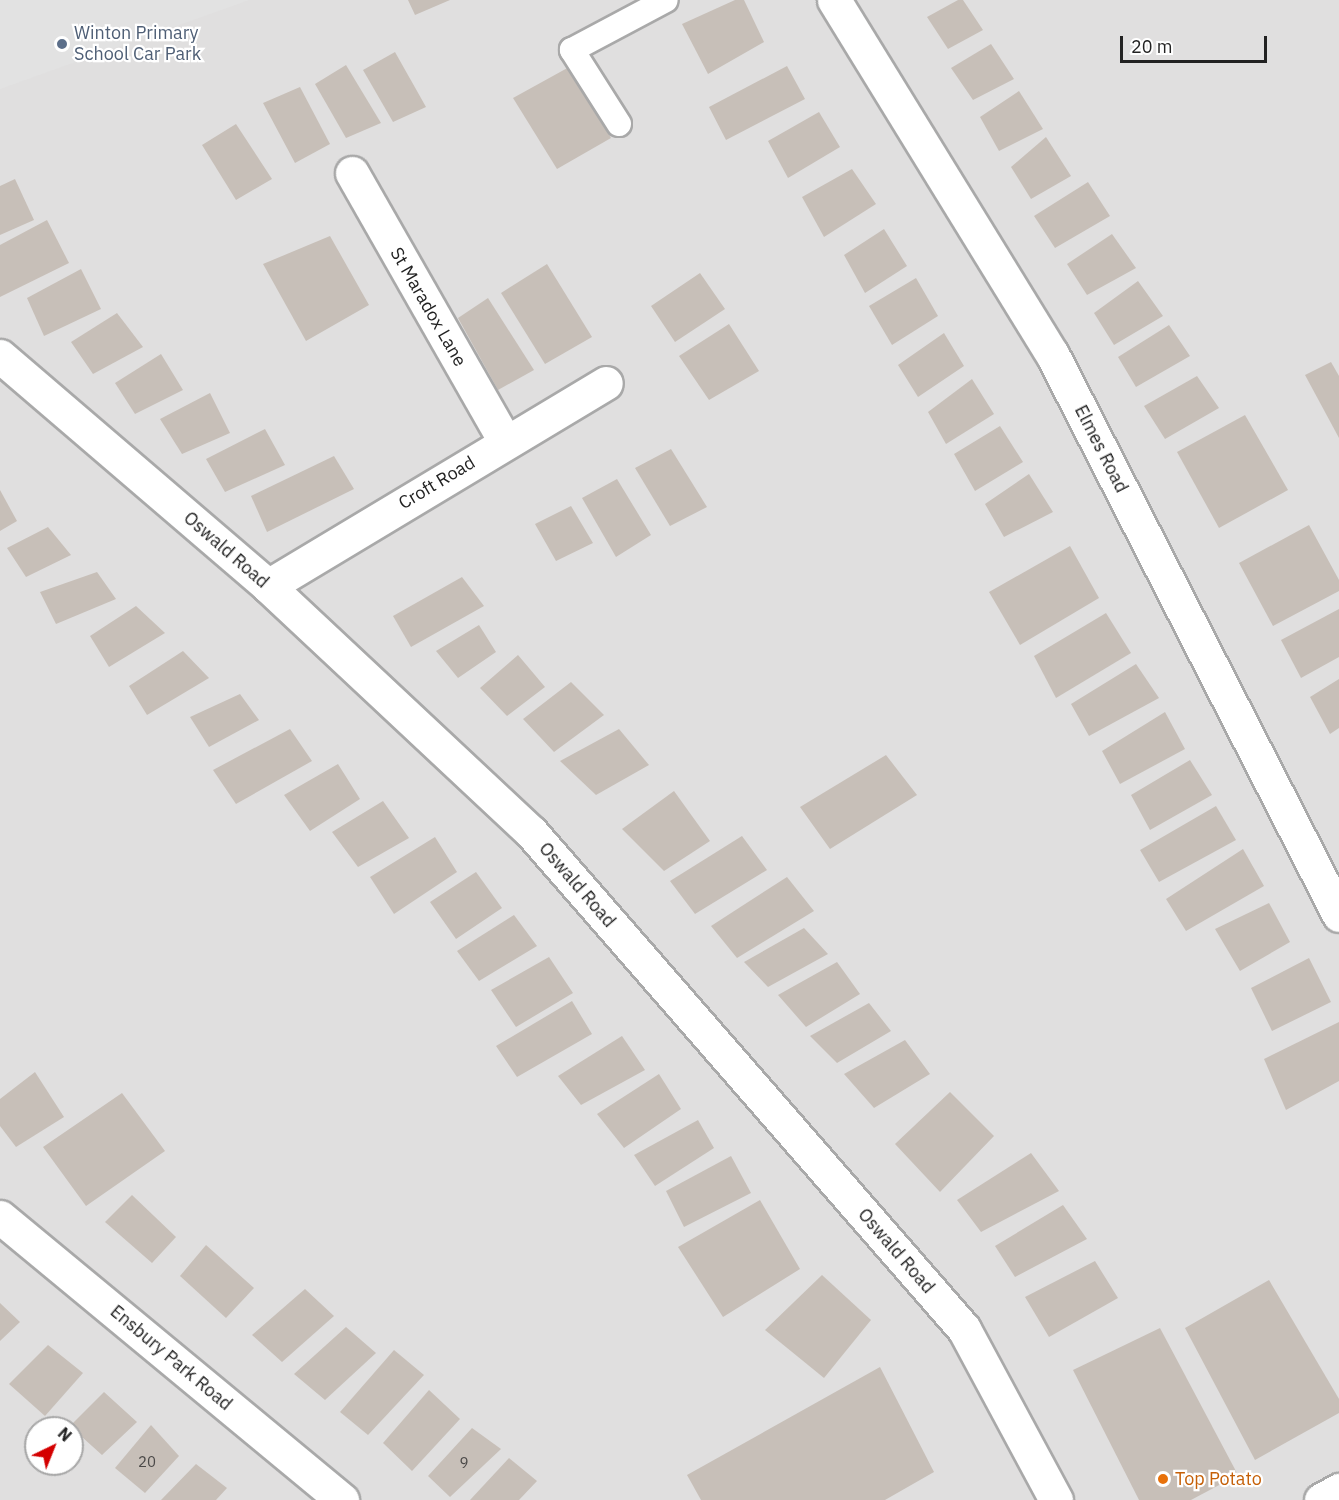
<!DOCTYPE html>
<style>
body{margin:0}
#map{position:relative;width:1339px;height:1500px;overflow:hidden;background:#f2efe9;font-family:"IBM Plex Sans",sans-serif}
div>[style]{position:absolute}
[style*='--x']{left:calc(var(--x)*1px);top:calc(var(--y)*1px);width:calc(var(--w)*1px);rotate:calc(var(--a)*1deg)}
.residential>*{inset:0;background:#e0dfdf}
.parking>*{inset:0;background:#e2e2e2}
.building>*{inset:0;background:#c7bfb8}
.roads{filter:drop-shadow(2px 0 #a9a9a9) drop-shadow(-2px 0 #a9a9a9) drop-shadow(0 2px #a9a9a9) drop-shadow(0 -2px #a9a9a9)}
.service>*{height:24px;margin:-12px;padding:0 12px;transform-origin:12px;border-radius:12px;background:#fff}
.minor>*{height:33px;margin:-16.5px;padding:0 16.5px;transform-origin:16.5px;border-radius:16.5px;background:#fff}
.tertiary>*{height:33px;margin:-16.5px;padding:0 16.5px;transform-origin:16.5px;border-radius:16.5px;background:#fff}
.dots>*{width:16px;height:16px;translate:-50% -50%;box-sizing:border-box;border:3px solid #fff;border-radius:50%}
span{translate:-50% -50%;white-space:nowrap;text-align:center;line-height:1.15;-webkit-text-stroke:4.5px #fff;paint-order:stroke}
.number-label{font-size:15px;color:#4b4948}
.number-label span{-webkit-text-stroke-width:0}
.service-label{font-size:18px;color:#4e5e75}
.left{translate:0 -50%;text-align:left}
.street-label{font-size:18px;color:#222}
.food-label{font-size:18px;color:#c56008}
.north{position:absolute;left:24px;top:1416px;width:60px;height:60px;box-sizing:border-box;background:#fff;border:2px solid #a7a7a7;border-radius:50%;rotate:43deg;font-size:16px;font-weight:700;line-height:24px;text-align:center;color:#222}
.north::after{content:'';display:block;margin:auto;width:21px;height:27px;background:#d40000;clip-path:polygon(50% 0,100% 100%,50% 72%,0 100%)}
.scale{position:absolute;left:1120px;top:36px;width:147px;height:27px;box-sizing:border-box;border:3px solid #222;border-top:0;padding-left:8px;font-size:18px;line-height:21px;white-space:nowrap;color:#222;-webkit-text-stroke:4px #fff;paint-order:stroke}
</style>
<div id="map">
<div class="residential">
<div style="clip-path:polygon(evenodd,0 0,1339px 0,1339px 1500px,0 1500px,0 0,36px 1428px,72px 1428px,72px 1464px,36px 1464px,36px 1428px)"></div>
</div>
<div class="parking">
<div style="clip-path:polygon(0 0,249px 0,0 89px)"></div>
</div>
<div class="building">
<div style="clip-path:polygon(408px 0,450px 0,415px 15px)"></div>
<div style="clip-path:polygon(735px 0,744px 0,764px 42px,708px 74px,682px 24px)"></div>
<div style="clip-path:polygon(958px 0,963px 0,983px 30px,948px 49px,927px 17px)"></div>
<div style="clip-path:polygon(991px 44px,1014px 79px,973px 100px,951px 68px)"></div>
<div style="clip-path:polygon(395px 52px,426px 107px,393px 122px,363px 70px)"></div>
<div style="clip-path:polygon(346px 65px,381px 123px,346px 138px,315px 84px)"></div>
<div style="clip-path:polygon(571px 66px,611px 138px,557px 169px,513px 98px)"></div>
<div style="clip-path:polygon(787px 66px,805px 99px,726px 140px,709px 107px)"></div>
<div style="clip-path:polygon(300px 87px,330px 144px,295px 163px,263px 103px)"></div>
<div style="clip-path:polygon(1019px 91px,1043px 129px,999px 151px,980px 117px)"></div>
<div style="clip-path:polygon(819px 112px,840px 147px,788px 178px,768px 141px)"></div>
<div style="clip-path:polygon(236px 124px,272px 179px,236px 200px,202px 145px)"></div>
<div style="clip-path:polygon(1046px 137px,1071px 176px,1031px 199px,1011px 167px)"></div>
<div style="clip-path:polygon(852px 169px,876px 204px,824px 237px,802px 197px)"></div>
<div style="clip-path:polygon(15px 179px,34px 220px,0 235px,0 186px)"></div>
<div style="clip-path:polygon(1088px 182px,1110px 216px,1055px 248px,1034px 216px)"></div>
<div style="clip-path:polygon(47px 220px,69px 263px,0 297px,0 245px)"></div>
<div style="clip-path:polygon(884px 229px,907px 266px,865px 293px,844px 255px)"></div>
<div style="clip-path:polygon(1112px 234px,1136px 268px,1087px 295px,1067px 264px)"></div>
<div style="clip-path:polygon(330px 236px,369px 305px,306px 341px,263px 264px)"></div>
<div style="clip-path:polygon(547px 264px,592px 337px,545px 364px,501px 293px)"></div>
<div style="clip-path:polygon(81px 269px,101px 309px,44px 336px,27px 298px)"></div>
<div style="clip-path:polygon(700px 273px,725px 309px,675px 342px,651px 306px)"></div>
<div style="clip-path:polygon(916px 278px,938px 316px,892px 345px,869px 306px)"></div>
<div style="clip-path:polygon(1138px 281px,1163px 316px,1114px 345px,1094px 313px)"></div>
<div style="clip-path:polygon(488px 298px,534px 370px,498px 390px,458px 318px)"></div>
<div style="clip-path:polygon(117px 313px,143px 347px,93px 374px,71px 342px)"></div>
<div style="clip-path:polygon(729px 324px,759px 371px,709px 400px,679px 356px)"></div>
<div style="clip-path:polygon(1169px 325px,1190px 356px,1136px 387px,1118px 357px)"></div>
<div style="clip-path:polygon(944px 333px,964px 366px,918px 397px,898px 365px)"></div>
<div style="clip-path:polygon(161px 354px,183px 390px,135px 414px,115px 383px)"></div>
<div style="clip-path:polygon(1331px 362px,1339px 376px,1339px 438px,1305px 375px)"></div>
<div style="clip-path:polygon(1197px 376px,1219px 408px,1165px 439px,1144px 406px)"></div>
<div style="clip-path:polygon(972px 379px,994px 414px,946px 444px,928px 412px)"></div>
<div style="clip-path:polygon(210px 393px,230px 433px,182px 454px,160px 419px)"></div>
<div style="clip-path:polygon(1245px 415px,1288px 490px,1219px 528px,1177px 452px)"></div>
<div style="clip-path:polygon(1000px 426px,1023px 462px,975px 491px,954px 454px)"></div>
<div style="clip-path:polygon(265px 429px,285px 465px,225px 492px,206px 459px)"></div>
<div style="clip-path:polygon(671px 449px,707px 507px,670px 526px,635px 468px)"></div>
<div style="clip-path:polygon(334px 456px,354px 489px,267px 532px,251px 496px)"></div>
<div style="clip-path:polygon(1029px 474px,1053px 512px,1004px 537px,985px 504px)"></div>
<div style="clip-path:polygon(617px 479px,651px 535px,616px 557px,582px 498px)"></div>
<div style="clip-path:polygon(0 490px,17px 521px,0 531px)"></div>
<div style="clip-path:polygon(571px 506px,593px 543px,556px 561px,535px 524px)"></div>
<div style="clip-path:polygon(1309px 525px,1339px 580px,1339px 591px,1273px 626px,1239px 563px)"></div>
<div style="clip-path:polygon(48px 527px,71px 555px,26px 577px,7px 548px)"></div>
<div style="clip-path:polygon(1070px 546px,1099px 598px,1020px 645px,989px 592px)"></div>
<div style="clip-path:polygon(97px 572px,116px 599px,56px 624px,40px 592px)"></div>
<div style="clip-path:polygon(462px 577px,484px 606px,411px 647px,393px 616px)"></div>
<div style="clip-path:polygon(136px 606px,165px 633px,109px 667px,90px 636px)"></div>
<div style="clip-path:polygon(1339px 609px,1339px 657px,1301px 678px,1281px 640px)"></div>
<div style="clip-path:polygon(1106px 613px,1131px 653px,1056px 698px,1034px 656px)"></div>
<div style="clip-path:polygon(479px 625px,496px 652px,458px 678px,436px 651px)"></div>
<div style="clip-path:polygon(183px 651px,209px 678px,147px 715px,129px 686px)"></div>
<div style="clip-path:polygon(518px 655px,545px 687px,507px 716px,480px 688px)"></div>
<div style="clip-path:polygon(1136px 664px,1159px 698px,1089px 736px,1071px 704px)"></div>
<div style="clip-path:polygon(1339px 679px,1339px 728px,1330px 734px,1310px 697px)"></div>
<div style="clip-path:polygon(571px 682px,604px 715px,554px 752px,523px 719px)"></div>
<div style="clip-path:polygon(240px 694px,259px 720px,209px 747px,190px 717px)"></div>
<div style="clip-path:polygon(1165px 712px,1185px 749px,1120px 784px,1102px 751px)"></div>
<div style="clip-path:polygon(290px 729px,312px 761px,236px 804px,213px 770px)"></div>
<div style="clip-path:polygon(619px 729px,649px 765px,596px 795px,560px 761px)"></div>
<div style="clip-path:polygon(886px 755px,917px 795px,830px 849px,800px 807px)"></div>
<div style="clip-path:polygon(1190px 760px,1212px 795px,1150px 830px,1131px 795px)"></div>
<div style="clip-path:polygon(338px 764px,360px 799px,310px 831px,284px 795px)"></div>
<div style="clip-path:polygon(674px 791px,710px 841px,664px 871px,622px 829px)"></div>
<div style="clip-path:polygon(383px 801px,409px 838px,358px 867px,332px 832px)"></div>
<div style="clip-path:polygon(1216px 806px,1236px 840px,1159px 882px,1140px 850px)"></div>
<div style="clip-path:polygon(742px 836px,767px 870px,695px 914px,670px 881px)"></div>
<div style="clip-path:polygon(435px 837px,457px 872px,394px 914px,370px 877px)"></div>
<div style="clip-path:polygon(1243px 849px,1264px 886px,1186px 931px,1166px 899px)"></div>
<div style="clip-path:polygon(476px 872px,502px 908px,456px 939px,430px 902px)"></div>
<div style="clip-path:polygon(787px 877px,814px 911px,737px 958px,711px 926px)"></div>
<div style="clip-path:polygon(1269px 903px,1290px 942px,1240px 971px,1215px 929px)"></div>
<div style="clip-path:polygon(514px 915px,537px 946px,479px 981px,457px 951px)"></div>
<div style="clip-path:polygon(804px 928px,828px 954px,768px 987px,744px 962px)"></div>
<div style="clip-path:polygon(549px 957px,573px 993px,516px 1027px,491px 990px)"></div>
<div style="clip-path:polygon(1309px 958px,1331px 1002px,1272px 1031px,1251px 988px)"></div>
<div style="clip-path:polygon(837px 962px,860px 994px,806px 1027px,778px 995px)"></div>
<div style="clip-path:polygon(572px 1001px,592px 1034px,517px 1077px,496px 1046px)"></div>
<div style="clip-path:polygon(869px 1003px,891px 1031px,837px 1063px,810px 1036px)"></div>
<div style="clip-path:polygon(1339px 1022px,1339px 1081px,1286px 1110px,1264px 1059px)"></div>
<div style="clip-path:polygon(622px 1036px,645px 1070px,581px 1105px,558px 1076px)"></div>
<div style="clip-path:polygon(905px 1040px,930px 1074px,874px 1108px,844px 1074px)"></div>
<div style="clip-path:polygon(35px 1072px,64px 1117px,16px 1147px,0 1126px,0 1099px)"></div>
<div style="clip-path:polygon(659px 1074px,681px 1109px,624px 1148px,597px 1114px)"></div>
<div style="clip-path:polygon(950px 1092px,994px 1136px,940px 1192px,895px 1144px)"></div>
<div style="clip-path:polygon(122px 1093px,165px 1151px,86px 1206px,43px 1147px)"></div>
<div style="clip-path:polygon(698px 1120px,714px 1148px,655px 1186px,634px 1155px)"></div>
<div style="clip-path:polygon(1031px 1153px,1059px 1191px,981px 1232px,957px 1200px)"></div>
<div style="clip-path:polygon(731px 1156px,751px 1193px,684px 1227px,666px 1191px)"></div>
<div style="clip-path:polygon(132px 1195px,176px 1237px,152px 1263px,105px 1222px)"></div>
<div style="clip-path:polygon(760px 1200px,800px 1269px,723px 1317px,678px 1247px)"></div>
<div style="clip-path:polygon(1063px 1205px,1087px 1239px,1015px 1277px,995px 1246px)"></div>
<div style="clip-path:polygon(206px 1245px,254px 1288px,226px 1318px,180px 1276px)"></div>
<div style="clip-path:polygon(1095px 1261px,1118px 1298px,1049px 1337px,1025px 1297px)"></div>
<div style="clip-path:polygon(822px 1275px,871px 1320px,824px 1378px,765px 1330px)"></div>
<div style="clip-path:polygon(1269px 1280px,1339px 1399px,1339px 1413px,1255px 1460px,1185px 1328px)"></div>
<div style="clip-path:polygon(305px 1289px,334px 1316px,282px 1362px,252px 1335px)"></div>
<div style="clip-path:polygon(0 1303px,20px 1322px,0 1341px)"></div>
<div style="clip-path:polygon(346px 1327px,376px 1353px,325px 1400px,294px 1374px)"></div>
<div style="clip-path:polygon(1160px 1328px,1238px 1475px,1191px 1500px,1139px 1500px,1073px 1370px)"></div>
<div style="clip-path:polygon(48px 1345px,83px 1373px,45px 1416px,9px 1384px)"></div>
<div style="clip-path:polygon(394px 1350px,424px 1375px,368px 1435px,340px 1412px)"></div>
<div style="clip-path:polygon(880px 1367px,934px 1472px,885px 1500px,701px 1500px,687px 1475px)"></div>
<div style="clip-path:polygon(429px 1390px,460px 1419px,412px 1471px,383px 1443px)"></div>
<div style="clip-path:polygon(104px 1392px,137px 1422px,102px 1455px,72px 1428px,68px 1428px)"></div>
<div style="clip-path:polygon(151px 1425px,179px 1456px,145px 1493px,115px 1468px)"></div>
<div style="clip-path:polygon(472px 1428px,501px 1449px,450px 1497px,428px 1476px)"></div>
<div style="clip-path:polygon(509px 1458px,537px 1481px,519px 1500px,470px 1500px)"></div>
<div style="clip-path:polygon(196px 1464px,227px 1488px,216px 1500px,161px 1500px)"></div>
</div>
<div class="roads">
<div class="service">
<div style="--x:619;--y:124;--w:88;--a:-122.4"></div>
<div style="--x:572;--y:50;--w:106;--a:-28"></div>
</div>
<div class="minor">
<div style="--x:834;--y:0;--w:416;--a:58.4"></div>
<div style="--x:1052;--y:354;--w:630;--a:62.91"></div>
<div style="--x:352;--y:173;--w:309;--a:60.3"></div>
<div style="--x:0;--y:356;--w:353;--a:40.6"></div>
<div style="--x:268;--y:586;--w:360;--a:43.1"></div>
<div style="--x:531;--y:832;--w:659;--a:48.94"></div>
<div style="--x:964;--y:1329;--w:194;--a:61.7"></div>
<div style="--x:268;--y:586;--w:394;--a:-31"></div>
</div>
<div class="tertiary">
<div style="--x:0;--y:1217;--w:444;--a:39.6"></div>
<div style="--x:1321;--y:1500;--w:21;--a:-29"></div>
</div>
</div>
<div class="dots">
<div style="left:62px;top:44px;background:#5c6f8a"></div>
<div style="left:1163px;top:1479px;background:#e8710a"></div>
</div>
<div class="number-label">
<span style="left:147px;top:1462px">20</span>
<span style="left:464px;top:1463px">9</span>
</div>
<div class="service-label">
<span class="left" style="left:74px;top:44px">Winton Primary<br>School Car Park</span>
</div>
<div class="street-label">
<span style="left:428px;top:307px;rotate:60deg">St Maradox Lane</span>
<span style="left:1101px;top:449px;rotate:63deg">Elmes Road</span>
<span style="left:437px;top:483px;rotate:-31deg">Croft Road</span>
<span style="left:226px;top:550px;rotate:41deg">Oswald Road</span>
<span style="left:577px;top:885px;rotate:49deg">Oswald Road</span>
<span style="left:896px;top:1251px;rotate:49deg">Oswald Road</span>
<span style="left:171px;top:1358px;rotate:40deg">Ensbury Park Road</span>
</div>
<div class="food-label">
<span class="left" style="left:1175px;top:1479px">Top Potato</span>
</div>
<div class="north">N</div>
<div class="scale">20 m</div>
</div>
